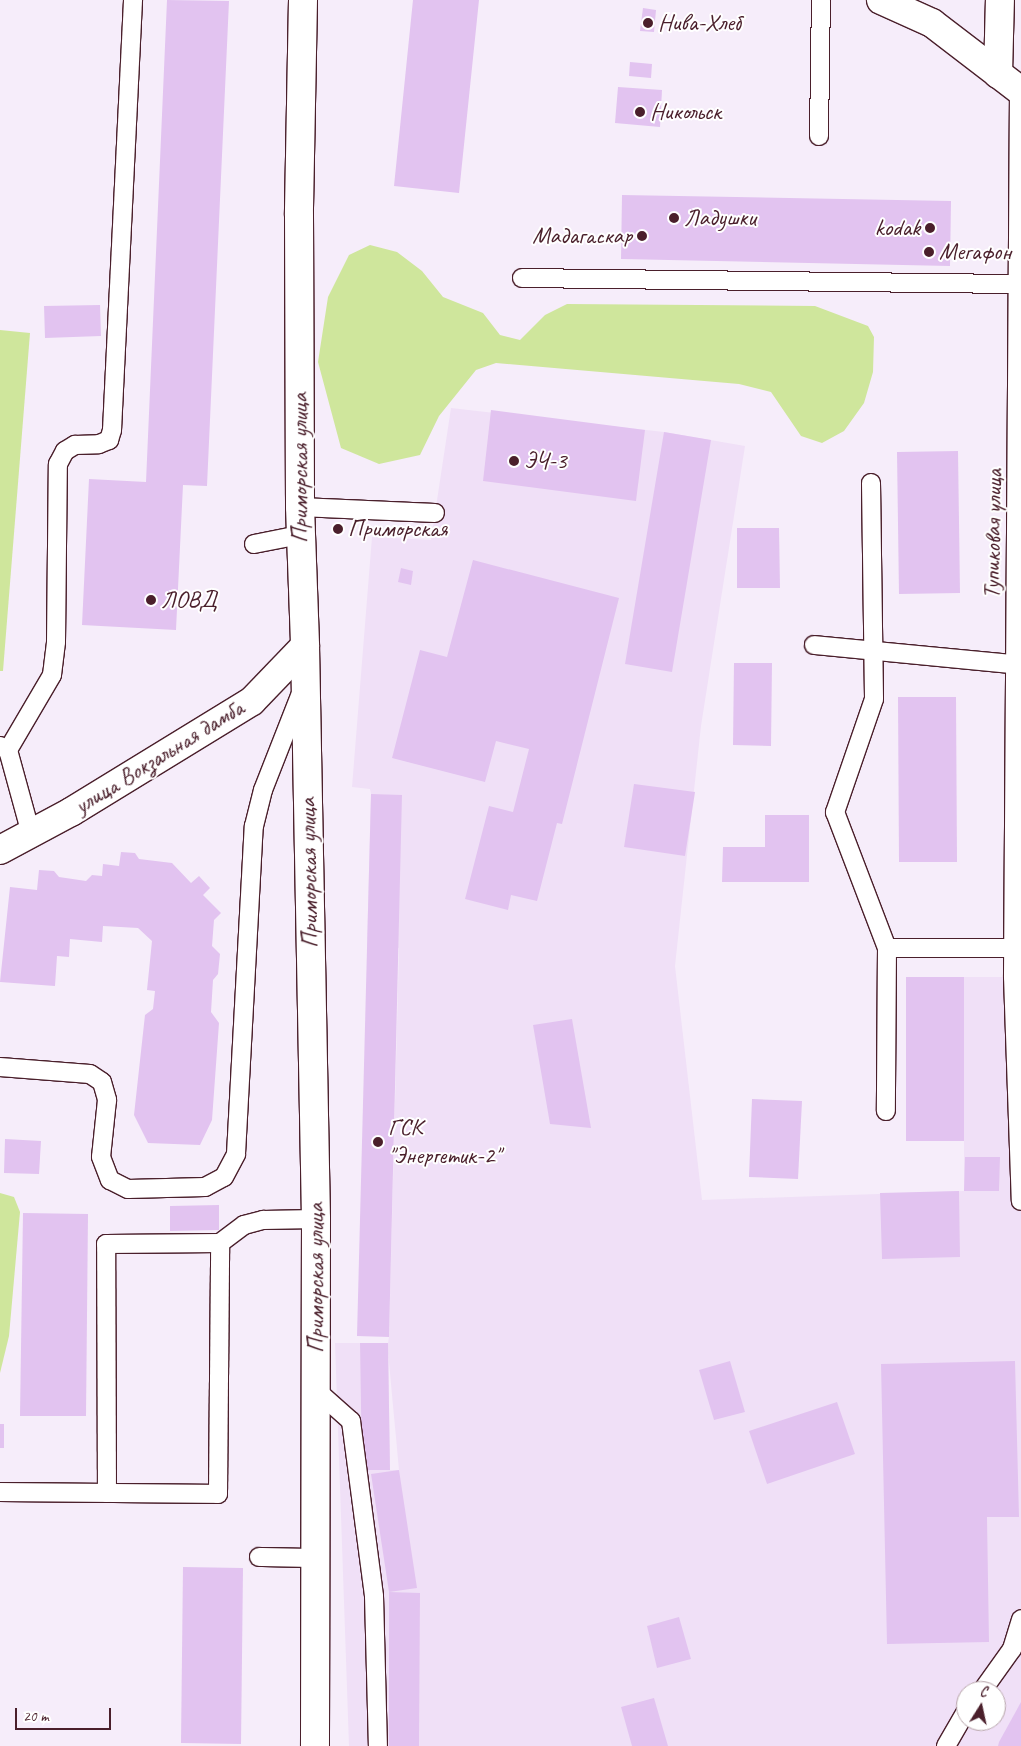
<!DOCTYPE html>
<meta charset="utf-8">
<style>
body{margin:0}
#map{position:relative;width:1021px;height:1746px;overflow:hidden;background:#f6edfa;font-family:Caveat,sans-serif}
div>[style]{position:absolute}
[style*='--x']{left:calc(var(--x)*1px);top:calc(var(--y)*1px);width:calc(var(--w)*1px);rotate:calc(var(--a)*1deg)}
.built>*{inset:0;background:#f0e0f7}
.green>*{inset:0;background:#cfe69c}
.building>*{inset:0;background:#e2c3f0}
.roads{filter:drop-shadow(1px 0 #4a1f2b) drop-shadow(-1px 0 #4a1f2b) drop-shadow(0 1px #4a1f2b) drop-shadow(0 -1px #4a1f2b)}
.service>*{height:18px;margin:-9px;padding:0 9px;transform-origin:9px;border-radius:9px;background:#fff}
.minor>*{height:28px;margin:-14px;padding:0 14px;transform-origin:14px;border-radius:14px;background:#fff}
.secondary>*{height:28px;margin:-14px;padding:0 14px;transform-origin:14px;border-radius:14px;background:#fff}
.dots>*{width:14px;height:14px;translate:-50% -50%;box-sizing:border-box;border:2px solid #fff;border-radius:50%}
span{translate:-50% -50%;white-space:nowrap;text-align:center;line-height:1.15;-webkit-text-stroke:4px #fff;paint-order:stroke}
.poi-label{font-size:24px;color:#4a1f2b}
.left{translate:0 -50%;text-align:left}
.right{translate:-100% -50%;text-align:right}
.street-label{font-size:24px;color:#4a1f2b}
.north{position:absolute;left:956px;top:1681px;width:50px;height:50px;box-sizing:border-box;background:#fff;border:1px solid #b7a5aa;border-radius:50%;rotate:10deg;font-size:14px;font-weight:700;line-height:20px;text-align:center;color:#4a1f2b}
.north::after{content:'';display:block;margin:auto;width:18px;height:22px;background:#4a1f2b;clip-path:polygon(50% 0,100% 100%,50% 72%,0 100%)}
.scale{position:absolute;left:15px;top:1708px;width:96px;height:22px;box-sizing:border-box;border:2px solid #4a1f2b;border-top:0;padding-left:6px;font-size:15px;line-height:18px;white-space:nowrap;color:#4a1f2b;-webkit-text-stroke:4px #fff;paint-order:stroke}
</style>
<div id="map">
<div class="built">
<div style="clip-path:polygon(evenodd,451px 408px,664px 432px,745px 446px,701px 726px,675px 966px,702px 1200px,964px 1191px,964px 977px,1021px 977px,1021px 1746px,349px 1746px,335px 1343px,388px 1343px,389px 1337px,399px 948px,367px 946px,371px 794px,370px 789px,352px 787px,372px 537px,431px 540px,451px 408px,388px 1352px,399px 1470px,390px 1470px,388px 1352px,451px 408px,966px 1691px,996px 1691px,996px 1721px,966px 1721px,966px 1691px)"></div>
</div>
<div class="green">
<div style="clip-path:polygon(370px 245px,397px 252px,422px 271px,443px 297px,483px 313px,500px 335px,520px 340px,545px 315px,567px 304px,815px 306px,868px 326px,874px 337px,873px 372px,864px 403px,844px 431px,822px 443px,801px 436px,771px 392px,739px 384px,496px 363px,476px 370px,439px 416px,420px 455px,379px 464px,341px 448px,318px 362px,328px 297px,349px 255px)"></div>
<div style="clip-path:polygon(0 330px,30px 333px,3px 671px,0 671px)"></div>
<div style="clip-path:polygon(0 1193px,14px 1197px,20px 1212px,9px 1336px,0 1373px)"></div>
</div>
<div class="building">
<div style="clip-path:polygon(167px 0,229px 1px,207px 486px,183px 485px,176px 630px,82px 625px,89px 479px,146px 482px)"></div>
<div style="clip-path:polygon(413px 0,479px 0,459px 193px,394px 186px)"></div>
<div style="clip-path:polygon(643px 8px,656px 10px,654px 32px,640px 31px)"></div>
<div style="clip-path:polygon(630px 62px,652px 64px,651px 78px,629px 76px)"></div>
<div style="clip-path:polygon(618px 87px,662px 90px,660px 127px,615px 123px)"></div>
<div style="clip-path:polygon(622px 195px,951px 201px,950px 266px,621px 259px)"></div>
<div style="clip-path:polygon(100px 305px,101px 336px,45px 338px,44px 306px)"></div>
<div style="clip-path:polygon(491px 410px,645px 430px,636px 501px,483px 481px)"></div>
<div style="clip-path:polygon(664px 432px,711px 440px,672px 672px,625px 664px)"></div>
<div style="clip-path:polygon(958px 451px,960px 593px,899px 594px,897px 452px)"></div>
<div style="clip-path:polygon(737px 528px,779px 528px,780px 588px,737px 588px)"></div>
<div style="clip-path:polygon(473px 560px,619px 598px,562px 824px,557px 823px,537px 901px,511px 895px,508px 910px,465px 899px,489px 806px,513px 812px,529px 749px,496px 741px,485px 782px,392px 758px,420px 650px,447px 657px)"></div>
<div style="clip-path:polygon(401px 568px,413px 571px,411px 585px,398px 582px)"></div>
<div style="clip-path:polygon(734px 663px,772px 663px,771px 746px,733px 745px)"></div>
<div style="clip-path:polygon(898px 697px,956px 697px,957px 862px,899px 862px)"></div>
<div style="clip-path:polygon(634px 784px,695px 792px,685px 856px,624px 847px)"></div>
<div style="clip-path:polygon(371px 794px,402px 795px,389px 1337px,357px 1336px)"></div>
<div style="clip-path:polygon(765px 815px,809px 815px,809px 882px,722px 882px,723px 847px,765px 847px)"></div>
<div style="clip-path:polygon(121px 852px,135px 853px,139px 859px,172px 863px,191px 883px,199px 876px,210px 888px,203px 895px,221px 913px,214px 920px,212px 946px,220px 954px,218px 974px,213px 980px,211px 1012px,219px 1023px,212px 1120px,200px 1145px,148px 1143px,134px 1115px,145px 1015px,153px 1009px,155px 991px,147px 990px,152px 941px,138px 928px,103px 926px,102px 942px,70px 939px,69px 957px,57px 956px,55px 986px,0 982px,10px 887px,37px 890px,39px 870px,54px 871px,59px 877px,86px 881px,92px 875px,102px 876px,103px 864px,119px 866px)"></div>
<div style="clip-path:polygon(906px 977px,964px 977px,964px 1141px,906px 1141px)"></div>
<div style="clip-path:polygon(572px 1019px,591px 1128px,550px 1124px,533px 1025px)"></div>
<div style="clip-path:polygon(752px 1099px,802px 1101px,798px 1179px,749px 1177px)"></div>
<div style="clip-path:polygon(5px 1139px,41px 1141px,39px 1174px,4px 1173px)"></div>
<div style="clip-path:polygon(965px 1157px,1000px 1157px,999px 1191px,964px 1191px)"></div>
<div style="clip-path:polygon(959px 1191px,960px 1257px,882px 1259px,880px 1193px)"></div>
<div style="clip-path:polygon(219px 1205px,219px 1230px,170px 1231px,170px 1206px)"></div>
<div style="clip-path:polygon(23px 1213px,88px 1214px,86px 1416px,20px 1416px)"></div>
<div style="clip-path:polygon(360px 1343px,388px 1343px,390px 1470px,362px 1470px)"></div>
<div style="clip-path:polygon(730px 1361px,745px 1412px,714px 1420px,699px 1370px)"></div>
<div style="clip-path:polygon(1015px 1361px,1019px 1517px,987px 1517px,989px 1642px,887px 1644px,881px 1364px)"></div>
<div style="clip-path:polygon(837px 1402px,855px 1454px,767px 1484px,749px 1431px)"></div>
<div style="clip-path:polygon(0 1424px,4px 1424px,4px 1448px,0 1448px)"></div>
<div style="clip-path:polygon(399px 1470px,417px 1588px,389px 1592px,371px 1474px)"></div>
<div style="clip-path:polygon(183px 1567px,243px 1568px,241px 1744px,181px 1743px)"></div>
<div style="clip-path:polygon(389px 1592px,420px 1593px,419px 1746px,389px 1746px)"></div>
<div style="clip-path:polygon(679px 1617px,691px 1659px,657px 1668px,647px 1626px)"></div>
<div style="clip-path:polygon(654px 1698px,668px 1746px,632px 1746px,621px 1707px)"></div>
<div style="clip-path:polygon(1021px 1702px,1021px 1746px,998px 1746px,999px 1742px)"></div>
</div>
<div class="roads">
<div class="service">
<div style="--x:1019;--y:91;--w:886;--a:90.39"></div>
<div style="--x:1013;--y:977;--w:224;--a:88"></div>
<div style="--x:819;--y:136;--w:136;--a:-89.2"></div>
<div style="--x:522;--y:278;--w:499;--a:0.7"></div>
<div style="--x:871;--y:483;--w:216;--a:89.2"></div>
<div style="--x:874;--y:699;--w:120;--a:109"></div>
<div style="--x:835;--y:812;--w:146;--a:69.1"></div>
<div style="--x:887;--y:948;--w:163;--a:90.4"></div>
<div style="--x:300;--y:507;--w:135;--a:2.5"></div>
<div style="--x:254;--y:544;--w:47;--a:-11.1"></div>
<div style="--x:814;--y:645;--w:208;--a:5.5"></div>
<div style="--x:0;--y:746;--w:9;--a:27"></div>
<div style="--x:8;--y:750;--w:87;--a:74.7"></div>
<div style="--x:8;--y:750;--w:87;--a:-59.6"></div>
<div style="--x:52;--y:675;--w:33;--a:-83"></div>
<div style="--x:56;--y:642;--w:178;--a:-89.4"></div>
<div style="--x:58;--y:464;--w:15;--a:-62"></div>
<div style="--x:65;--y:451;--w:12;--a:-31"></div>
<div style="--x:75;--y:445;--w:24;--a:-2"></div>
<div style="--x:99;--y:444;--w:11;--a:-22"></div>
<div style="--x:109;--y:440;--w:10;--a:-73"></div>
<div style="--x:112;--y:430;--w:431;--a:-87.2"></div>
<div style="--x:887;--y:948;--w:126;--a:0"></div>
<div style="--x:0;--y:1067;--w:90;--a:4.4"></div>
<div style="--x:90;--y:1074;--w:14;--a:34"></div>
<div style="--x:102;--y:1082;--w:19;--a:74"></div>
<div style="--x:107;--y:1100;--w:57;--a:96"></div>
<div style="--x:101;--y:1157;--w:25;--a:69"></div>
<div style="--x:110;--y:1180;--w:20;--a:27"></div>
<div style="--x:128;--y:1189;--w:77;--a:-1.5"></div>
<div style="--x:205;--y:1187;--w:21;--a:-28"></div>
<div style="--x:224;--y:1177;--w:26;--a:-62"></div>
<div style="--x:236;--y:1154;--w:328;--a:-86.9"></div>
<div style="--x:254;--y:826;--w:37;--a:-76"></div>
<div style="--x:263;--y:790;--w:104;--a:-68.6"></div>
<div style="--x:316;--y:1390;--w:47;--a:41.5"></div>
<div style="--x:351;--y:1421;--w:177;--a:82.5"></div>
<div style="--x:374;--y:1596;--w:150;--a:88.5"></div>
<div style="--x:0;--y:1492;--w:218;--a:0.5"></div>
<div style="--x:218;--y:1494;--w:251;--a:-89.5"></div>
<div style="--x:107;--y:1493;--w:249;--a:-90.2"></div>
<div style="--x:106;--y:1244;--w:114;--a:-0.5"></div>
<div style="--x:220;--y:1243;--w:30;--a:-37"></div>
<div style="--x:244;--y:1225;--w:20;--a:-15"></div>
<div style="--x:263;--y:1220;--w:53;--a:-1.1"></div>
<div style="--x:259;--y:1557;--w:56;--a:1"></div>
<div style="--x:982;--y:1691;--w:52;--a:-54.5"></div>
<div style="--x:1012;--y:1649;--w:31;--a:-73"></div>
<div style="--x:946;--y:1746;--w:39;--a:-60"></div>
</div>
<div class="minor">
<div style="--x:881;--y:0;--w:56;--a:24.3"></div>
<div style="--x:932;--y:23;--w:112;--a:37.4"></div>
<div style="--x:998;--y:74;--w:74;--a:-88.5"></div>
</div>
<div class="secondary">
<div style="--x:303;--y:0;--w:215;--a:91.1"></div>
<div style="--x:299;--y:215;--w:292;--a:89.8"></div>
<div style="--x:300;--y:507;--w:139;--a:87.9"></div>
<div style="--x:305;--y:646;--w:573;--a:88.9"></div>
<div style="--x:316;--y:1219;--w:527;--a:90.11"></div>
<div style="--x:0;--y:850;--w:81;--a:-28.2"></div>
<div style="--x:71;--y:812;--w:212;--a:-31.5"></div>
<div style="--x:252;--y:701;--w:76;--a:-46.1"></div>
</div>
</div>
<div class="dots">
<div style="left:648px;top:23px;background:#4a1f2b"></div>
<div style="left:640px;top:112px;background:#4a1f2b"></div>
<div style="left:674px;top:218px;background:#4a1f2b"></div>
<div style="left:930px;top:228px;background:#4a1f2b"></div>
<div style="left:642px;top:236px;background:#4a1f2b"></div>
<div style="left:929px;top:252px;background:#4a1f2b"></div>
<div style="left:514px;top:461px;background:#4a1f2b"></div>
<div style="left:338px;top:529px;background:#4a1f2b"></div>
<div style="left:151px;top:600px;background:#4a1f2b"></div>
<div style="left:378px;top:1142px;background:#4a1f2b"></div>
</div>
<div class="poi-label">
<span class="left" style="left:658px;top:23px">Нива-Хлеб</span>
<span class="left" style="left:650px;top:112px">Никольск</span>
<span class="left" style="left:684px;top:218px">Ладушки</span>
<span class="right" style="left:920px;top:228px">kodak</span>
<span class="right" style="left:632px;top:236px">Мадагаскар</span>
<span class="left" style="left:939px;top:252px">Мегафон</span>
<span class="left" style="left:524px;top:461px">ЭЧ-3</span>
<span class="left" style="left:348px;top:529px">Приморская</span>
<span class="left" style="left:161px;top:600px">ЛОВД</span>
<span class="left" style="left:388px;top:1142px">ГСК<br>"Энергетик-2"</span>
</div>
<div class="street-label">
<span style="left:300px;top:468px;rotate:-90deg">Приморская улица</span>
<span style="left:993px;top:534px;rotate:-89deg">Тупиковая улица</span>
<span style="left:159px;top:757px;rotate:-32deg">улица Вокзальная дамба</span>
<span style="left:309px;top:873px;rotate:-91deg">Приморская улица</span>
<span style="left:316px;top:1278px;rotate:-90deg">Приморская улица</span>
</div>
<div class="north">С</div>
<div class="scale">20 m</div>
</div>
